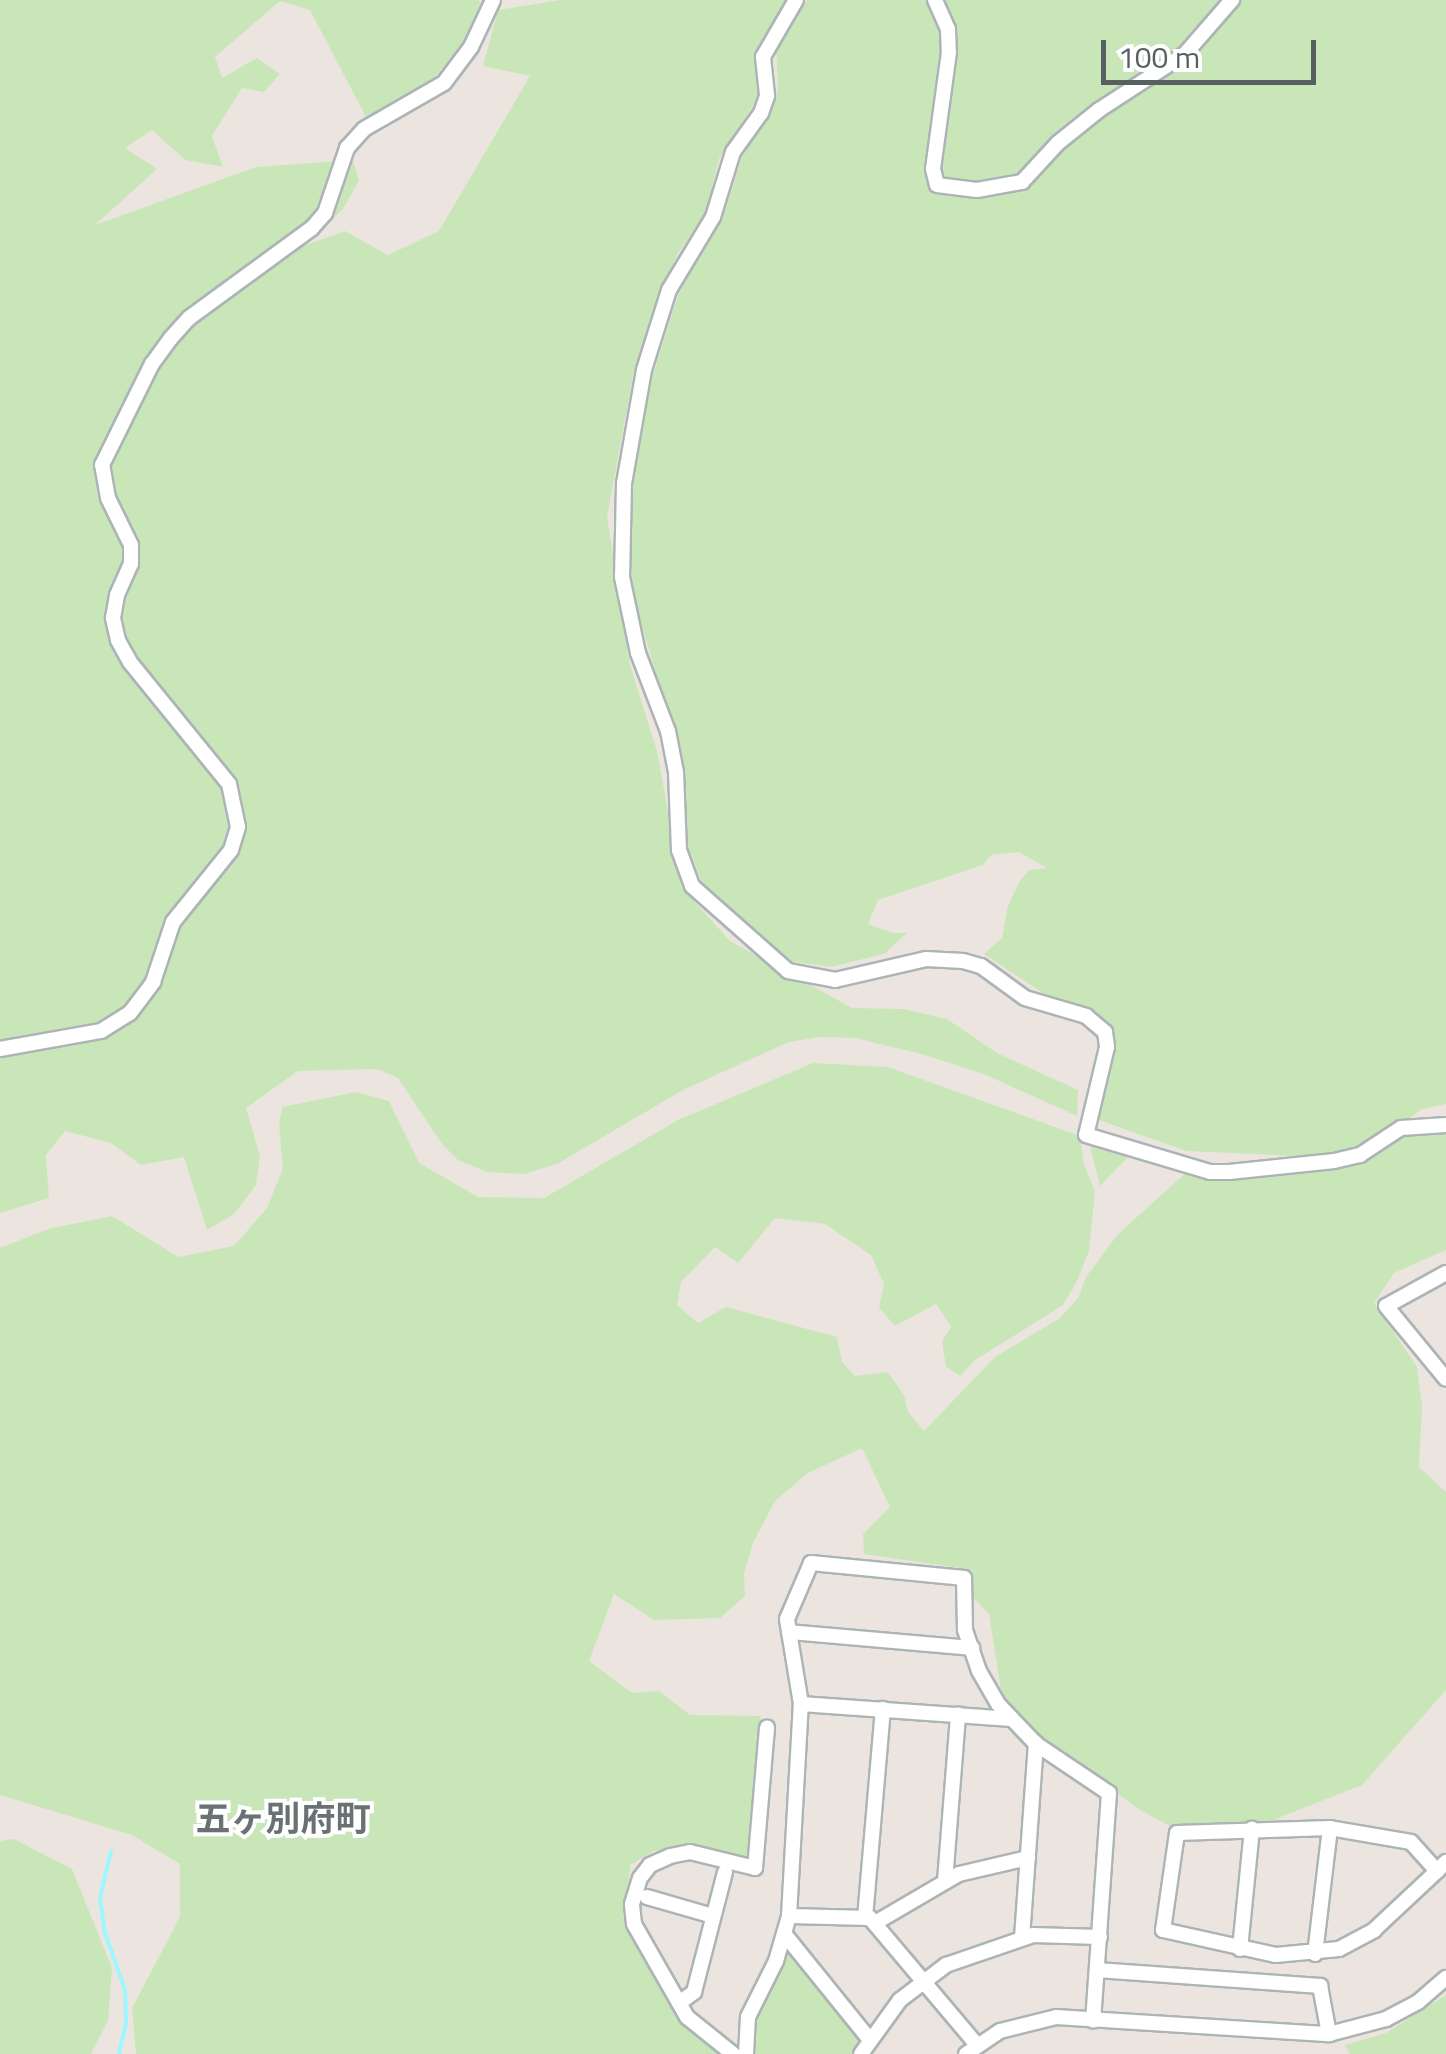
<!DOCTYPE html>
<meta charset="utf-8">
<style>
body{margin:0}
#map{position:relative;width:1446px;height:2054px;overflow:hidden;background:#ece5df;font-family:"Titillium Web","Noto Sans JP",sans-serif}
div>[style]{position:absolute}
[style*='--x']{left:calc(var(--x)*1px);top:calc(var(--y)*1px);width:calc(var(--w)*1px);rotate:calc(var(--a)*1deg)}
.green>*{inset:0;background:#c9e6b9}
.stream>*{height:4px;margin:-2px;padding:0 2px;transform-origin:2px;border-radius:2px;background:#9cf7ff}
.roads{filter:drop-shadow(2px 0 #adb4b6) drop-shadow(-2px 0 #adb4b6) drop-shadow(0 2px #adb4b6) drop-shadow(0 -2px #adb4b6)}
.street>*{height:14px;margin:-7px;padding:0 7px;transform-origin:7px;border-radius:7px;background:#fff}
span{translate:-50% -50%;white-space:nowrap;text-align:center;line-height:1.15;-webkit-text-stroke:8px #fff;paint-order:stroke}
.quarter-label{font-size:35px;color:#697273;font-weight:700}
.scale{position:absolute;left:1101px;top:40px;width:215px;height:45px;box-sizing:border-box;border:5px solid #585f61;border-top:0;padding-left:12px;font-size:30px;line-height:35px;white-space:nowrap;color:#585f61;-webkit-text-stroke:8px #fff;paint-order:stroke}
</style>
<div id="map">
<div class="green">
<div style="clip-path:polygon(0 0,478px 0,481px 2px,464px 44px,431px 81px,366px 117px,310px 10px,280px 1px,215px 57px,222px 78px,257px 58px,280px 74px,264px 92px,242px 88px,212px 136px,223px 167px,185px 160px,152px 130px,125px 148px,157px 169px,95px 225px,256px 167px,353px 160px,359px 181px,343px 209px,306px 245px,345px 231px,388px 255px,439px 231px,530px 76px,483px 66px,498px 10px,560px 0,786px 0,754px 53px,759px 96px,719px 159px,707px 210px,677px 255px,634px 370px,607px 517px,630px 665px,657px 751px,682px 888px,730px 941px,852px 1008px,903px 1009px,947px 1019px,997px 1053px,1078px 1090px,1077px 1116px,986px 1075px,925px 1055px,855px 1038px,820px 1037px,789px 1042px,683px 1090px,557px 1164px,524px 1174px,487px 1172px,458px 1160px,442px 1144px,398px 1078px,377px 1069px,298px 1071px,246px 1108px,260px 1156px,256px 1185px,234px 1214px,207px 1230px,184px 1157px,141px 1165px,111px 1143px,65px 1131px,46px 1155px,49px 1198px,0 1213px)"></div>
<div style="clip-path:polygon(807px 0,1446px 0,1446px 1104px,1422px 1109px,1370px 1148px,1324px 1157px,1186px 1151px,1099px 1120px,1116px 1048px,1110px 1024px,1077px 1004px,1044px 994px,984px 954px,1002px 938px,1008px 906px,1019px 882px,1029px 870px,1047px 868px,1019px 852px,991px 855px,983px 865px,878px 900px,868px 924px,893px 933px,907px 933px,884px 954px,831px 967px,789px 961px,704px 887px,685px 839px,683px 766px,634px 599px,629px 550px,634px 478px,652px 378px,678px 295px,726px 208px,743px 154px,772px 112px,778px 87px,776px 46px)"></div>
<div style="clip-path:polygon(813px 1063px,888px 1067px,1080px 1136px,1084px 1165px,1095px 1191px,1089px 1251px,1076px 1283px,1063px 1305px,975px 1360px,960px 1376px,946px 1367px,942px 1341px,951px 1327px,936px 1304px,895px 1326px,879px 1308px,884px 1284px,871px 1255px,825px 1224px,775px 1218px,738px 1263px,715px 1247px,681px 1282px,677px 1305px,698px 1323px,726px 1307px,837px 1337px,842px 1362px,855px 1376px,888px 1372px,904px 1395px,908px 1412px,924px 1431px,995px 1357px,1060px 1318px,1078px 1298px,1086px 1277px,1118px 1234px,1189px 1170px,1214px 1176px,1357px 1164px,1403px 1134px,1446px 1131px,1446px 1250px,1394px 1273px,1374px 1303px,1417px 1367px,1422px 1406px,1419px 1467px,1446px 1492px,1446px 1690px,1362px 1785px,1268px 1822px,1172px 1827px,1140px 1810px,1039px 1738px,1018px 1717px,1001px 1690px,989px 1614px,969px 1593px,973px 1570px,864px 1554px,863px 1534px,890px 1507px,862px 1448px,808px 1473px,775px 1501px,753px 1543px,744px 1573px,745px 1596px,720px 1618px,654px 1620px,614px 1594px,589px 1661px,632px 1693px,659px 1691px,690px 1715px,761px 1716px,749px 1855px,741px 1859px,686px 1848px,654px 1851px,630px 1865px,628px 1901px,634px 1938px,691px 2032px,720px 2054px,136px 2054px,132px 2008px,180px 1917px,180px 1864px,132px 1835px,0 1795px,0 1248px,48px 1229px,112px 1216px,178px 1257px,234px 1246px,267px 1208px,283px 1168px,279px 1125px,282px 1107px,356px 1092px,389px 1101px,419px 1163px,478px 1197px,544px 1198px,678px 1120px)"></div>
<div style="clip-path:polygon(1092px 1141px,1130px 1155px,1100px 1186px,1091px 1151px)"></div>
<div style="clip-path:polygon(14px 1839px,72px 1869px,112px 1968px,108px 2021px,91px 2054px,0 2054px,0 1841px)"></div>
<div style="clip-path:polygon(785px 1952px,790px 1952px,859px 2036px,853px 2054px,752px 2054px,751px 2032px)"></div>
<div style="clip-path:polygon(1446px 1995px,1446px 2054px,1350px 2054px,1345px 2045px,1386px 2033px)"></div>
</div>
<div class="stream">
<div style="--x:111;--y:1851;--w:48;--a:103.2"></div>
<div style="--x:100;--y:1898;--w:35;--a:82"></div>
<div style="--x:105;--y:1933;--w:60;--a:70.7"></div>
<div style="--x:125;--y:1990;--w:33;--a:88"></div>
<div style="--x:126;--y:2023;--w:32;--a:103"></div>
</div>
<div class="roads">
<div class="street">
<div style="--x:796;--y:0;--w:66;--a:120.1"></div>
<div style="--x:763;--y:57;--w:39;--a:84"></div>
<div style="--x:767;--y:96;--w:18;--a:109"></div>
<div style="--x:761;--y:113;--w:48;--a:125.7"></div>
<div style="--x:733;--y:152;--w:68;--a:107.1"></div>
<div style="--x:713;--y:217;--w:85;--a:121.1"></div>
<div style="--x:669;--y:290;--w:84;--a:107.4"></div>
<div style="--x:644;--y:370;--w:115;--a:100"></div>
<div style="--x:624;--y:483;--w:94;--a:91.2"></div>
<div style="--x:622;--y:577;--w:78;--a:78.1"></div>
<div style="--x:638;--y:653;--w:84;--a:69"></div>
<div style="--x:668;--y:731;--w:42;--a:79"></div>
<div style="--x:676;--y:772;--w:78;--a:87.8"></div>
<div style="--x:679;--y:850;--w:38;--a:70"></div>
<div style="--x:692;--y:886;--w:128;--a:41.5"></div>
<div style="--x:788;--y:971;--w:48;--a:10.8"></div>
<div style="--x:835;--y:980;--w:93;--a:-13"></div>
<div style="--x:926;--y:959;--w:37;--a:3"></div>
<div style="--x:963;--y:961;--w:19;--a:16"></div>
<div style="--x:981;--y:966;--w:54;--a:36"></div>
<div style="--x:1025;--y:998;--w:64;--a:16.4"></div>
<div style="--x:1086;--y:1016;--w:25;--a:40"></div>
<div style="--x:1105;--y:1032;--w:15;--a:82"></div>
<div style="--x:1107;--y:1047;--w:90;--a:103.4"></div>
<div style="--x:1086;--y:1135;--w:129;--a:16.6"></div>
<div style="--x:1210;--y:1172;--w:19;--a:0"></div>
<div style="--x:1229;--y:1172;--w:106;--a:-6"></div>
<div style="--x:1334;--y:1161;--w:27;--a:-13"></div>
<div style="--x:1360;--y:1155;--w:49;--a:-33.4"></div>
<div style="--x:1401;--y:1128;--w:45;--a:-3.8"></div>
<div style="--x:935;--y:0;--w:32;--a:66"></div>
<div style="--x:948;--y:29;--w:23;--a:88"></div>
<div style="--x:949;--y:52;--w:118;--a:97.8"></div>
<div style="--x:933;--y:169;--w:16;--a:76"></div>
<div style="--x:937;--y:185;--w:40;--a:7.1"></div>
<div style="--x:977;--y:190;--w:46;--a:-10.1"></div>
<div style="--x:1022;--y:182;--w:53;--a:-47.3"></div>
<div style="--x:1058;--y:143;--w:53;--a:-38.8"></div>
<div style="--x:1099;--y:110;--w:103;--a:-33.1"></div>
<div style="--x:1185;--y:54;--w:72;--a:-49"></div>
<div style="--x:0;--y:1049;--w:103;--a:-10.1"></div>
<div style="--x:101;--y:1031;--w:34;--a:-32"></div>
<div style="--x:130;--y:1013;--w:39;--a:-53"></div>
<div style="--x:153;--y:982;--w:63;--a:-71.6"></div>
<div style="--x:173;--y:922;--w:92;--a:-51.1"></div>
<div style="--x:231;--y:850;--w:24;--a:-73"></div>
<div style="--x:238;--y:827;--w:44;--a:-101.8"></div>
<div style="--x:229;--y:784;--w:157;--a:-129.1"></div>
<div style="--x:130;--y:662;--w:25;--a:-119"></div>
<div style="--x:118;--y:640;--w:23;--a:-103"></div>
<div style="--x:113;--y:618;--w:23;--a:-80"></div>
<div style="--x:117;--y:595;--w:34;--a:-66"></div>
<div style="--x:131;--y:564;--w:19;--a:-90"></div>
<div style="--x:131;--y:545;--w:52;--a:-116.1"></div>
<div style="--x:108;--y:498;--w:34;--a:-100"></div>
<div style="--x:102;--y:465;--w:113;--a:-63.7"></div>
<div style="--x:152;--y:364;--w:32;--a:-54"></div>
<div style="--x:171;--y:338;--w:27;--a:-48"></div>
<div style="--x:189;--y:318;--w:152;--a:-36.2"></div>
<div style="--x:312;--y:228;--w:20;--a:-49"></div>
<div style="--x:325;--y:213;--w:69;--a:-71.3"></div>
<div style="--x:347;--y:148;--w:25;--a:-48"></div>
<div style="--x:364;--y:129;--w:92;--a:-29.9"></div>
<div style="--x:444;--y:83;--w:45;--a:-53.1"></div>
<div style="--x:471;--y:47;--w:52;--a:-64.9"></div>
<div style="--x:1446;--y:1273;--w:68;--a:151.2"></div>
<div style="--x:1386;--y:1306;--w:94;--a:50.6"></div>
<div style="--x:789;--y:1632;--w:184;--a:5"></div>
<div style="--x:801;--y:1704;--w:211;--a:4.1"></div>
<div style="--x:1437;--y:1871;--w:39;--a:-132"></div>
<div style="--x:1411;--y:1842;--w:82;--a:-170.2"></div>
<div style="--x:1330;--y:1828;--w:153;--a:178.1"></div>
<div style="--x:1177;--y:1833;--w:98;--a:98.2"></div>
<div style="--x:1163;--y:1930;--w:116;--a:12.5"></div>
<div style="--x:1276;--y:1955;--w:63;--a:-5.4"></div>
<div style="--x:1339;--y:1949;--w:40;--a:-28"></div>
<div style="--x:1374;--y:1930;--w:86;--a:-43.1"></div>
<div style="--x:1437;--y:1871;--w:13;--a:-45"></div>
<div style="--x:945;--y:1881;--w:167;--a:-85.5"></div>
<div style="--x:647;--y:1897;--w:69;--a:16.1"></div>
<div style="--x:789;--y:1916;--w:81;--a:1.4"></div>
<div style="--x:870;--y:1918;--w:166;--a:49.9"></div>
<div style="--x:865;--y:1918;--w:210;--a:-85.1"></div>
<div style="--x:875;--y:1923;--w:97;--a:-30.3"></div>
<div style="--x:959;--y:1874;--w:71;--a:-13.1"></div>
<div style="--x:786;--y:1936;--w:132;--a:51.1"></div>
<div style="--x:1022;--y:1938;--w:195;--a:-85.9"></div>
<div style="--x:1240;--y:1949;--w:121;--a:-84.3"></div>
<div style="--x:1315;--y:1954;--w:127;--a:-83.2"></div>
<div style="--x:1097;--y:1970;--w:224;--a:4.1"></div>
<div style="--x:1320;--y:1986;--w:49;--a:79.4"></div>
<div style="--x:679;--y:2003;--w:19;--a:-36"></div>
<div style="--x:694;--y:1992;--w:124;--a:-75.5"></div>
<div style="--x:733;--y:2054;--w:59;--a:-141.2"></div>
<div style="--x:687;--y:2017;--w:107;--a:-119.7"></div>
<div style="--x:634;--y:1924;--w:20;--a:-96"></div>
<div style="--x:632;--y:1904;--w:27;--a:-73"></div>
<div style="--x:640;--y:1878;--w:16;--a:-52"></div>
<div style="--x:650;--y:1865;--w:22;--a:-24"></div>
<div style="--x:670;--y:1856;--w:20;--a:-11"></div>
<div style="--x:690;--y:1852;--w:67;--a:13.8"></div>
<div style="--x:755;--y:1868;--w:141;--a:-85.1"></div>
<div style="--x:746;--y:2054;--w:37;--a:-87"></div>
<div style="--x:748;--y:2017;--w:63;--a:-63.4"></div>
<div style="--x:776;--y:1961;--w:47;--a:-73.9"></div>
<div style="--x:789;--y:1916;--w:212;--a:-86.8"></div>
<div style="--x:801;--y:1704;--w:86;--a:-99.4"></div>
<div style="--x:787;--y:1619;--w:61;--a:-66.8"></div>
<div style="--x:811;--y:1563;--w:154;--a:5.6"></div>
<div style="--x:964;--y:1578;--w:52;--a:88.9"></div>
<div style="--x:965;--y:1630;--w:43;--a:71.1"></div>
<div style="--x:979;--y:1671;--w:39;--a:60"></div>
<div style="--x:999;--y:1705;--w:54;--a:46.5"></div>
<div style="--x:1036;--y:1744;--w:88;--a:33.9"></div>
<div style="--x:1109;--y:1793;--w:228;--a:94"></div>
<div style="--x:861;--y:2054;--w:67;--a:-54.2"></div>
<div style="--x:900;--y:2000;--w:58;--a:-37.3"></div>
<div style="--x:946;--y:1965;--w:92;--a:-19"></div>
<div style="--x:1033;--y:1935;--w:67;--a:1.7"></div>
<div style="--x:966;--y:2054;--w:41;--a:-34.1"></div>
<div style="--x:1000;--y:2031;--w:58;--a:-14"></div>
<div style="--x:1056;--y:2017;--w:274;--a:3.6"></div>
<div style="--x:1329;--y:2034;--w:59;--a:-14.7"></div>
<div style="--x:1386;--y:2019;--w:36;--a:-28"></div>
<div style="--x:1418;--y:2002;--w:37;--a:-41"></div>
</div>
</div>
<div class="quarter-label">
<span style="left:283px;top:1818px">五ヶ別府町</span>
</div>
<div class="scale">100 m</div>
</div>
